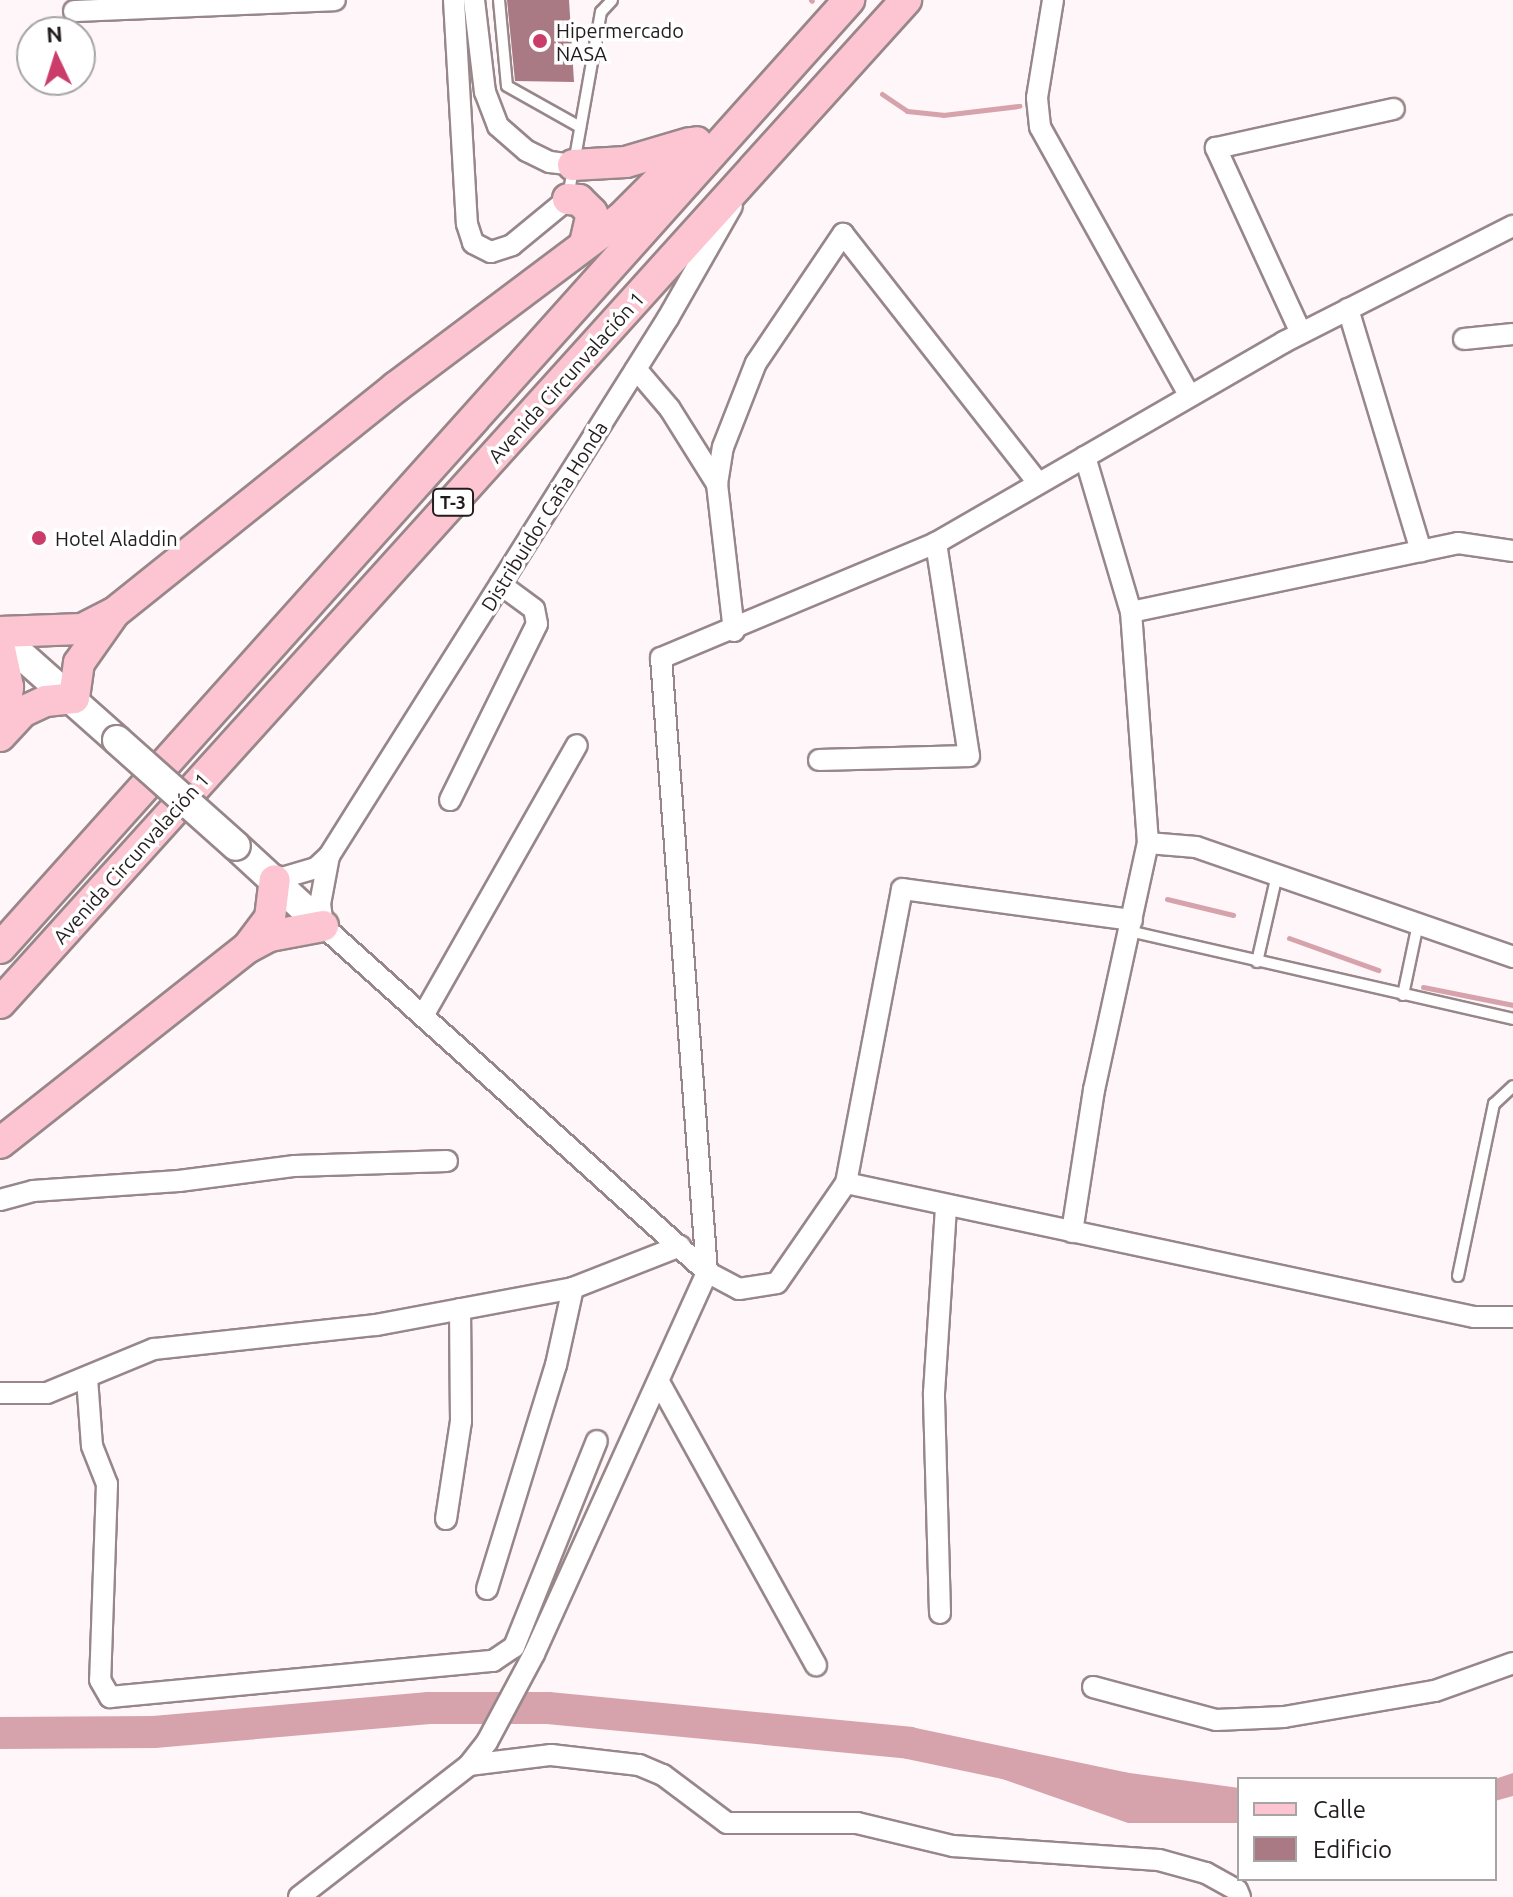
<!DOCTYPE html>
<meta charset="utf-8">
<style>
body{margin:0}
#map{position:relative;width:1513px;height:1897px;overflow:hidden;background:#fef6f8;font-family:Ubuntu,sans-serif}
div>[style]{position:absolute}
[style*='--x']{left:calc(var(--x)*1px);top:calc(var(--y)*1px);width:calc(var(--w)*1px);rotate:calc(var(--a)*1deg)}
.water>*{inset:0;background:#d6a3ad}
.stream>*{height:5px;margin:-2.5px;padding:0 2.5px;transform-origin:2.5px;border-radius:2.5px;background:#d6a3ad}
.river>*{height:32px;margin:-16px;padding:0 16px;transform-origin:16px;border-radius:16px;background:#d6a3ad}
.building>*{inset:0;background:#aa7a84}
.roads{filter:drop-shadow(2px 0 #98878a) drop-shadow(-2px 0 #98878a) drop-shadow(0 2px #98878a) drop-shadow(0 -2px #98878a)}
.lane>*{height:10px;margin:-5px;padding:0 5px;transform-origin:5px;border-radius:5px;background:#fff}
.street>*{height:20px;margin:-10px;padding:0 10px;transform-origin:10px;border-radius:10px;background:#fff}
.secondary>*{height:28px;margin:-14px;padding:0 14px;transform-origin:14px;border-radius:14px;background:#fff}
.primary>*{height:30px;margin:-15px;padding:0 15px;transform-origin:15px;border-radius:15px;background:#fdc5d2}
.bridges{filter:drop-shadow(2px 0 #98878a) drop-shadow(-2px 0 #98878a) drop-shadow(0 2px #98878a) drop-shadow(0 -2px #98878a)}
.secondary-bridge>*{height:28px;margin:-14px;padding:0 14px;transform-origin:14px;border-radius:14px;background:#fff}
.dots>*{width:22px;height:22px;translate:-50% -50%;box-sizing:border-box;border:4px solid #fff;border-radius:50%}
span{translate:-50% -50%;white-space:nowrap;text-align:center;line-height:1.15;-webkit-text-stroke:7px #fff;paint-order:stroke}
.shield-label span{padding:2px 6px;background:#fff;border:2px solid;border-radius:6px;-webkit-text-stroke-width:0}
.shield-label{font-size:18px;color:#221c1d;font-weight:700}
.poi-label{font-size:20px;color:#221c1d}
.left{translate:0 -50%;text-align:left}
.street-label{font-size:20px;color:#221c1d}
.legend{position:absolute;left:1237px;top:1777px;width:260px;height:104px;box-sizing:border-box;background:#fff;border:2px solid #a7a4a5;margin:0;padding:10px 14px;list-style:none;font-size:24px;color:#221c1d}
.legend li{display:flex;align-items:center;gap:16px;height:40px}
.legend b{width:40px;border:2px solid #a7a4a5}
.north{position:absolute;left:16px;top:16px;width:80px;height:80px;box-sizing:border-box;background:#fff;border:2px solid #a7a4a5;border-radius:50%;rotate:356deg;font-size:22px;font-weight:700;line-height:32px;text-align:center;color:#221c1d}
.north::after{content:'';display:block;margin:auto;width:28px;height:36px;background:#ca3d6b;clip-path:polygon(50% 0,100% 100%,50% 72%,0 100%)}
</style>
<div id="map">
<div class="water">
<div style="clip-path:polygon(951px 1761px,1132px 1797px,1239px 1798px,1239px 1823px,1128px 1823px)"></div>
<div style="clip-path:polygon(1513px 1773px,1513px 1796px,1495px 1801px,1495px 1779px)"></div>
</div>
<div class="stream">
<div style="--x:811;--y:0;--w:1;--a:45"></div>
<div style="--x:882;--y:94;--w:30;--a:34"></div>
<div style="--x:907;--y:111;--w:36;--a:6"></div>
<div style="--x:943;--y:115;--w:77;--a:-6.8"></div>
<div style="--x:1167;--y:899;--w:68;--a:13.6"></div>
<div style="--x:1289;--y:938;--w:95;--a:19.8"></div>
<div style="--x:1423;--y:987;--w:92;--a:11.3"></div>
<div style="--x:0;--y:1732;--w:1;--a:45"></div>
</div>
<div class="river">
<div style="--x:0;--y:1733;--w:154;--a:-0.4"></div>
<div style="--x:154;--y:1732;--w:276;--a:-5"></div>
<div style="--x:429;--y:1708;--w:119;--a:0"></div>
<div style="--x:548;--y:1708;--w:363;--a:5.5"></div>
<div style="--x:909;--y:1743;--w:218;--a:11.9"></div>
<div style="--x:1122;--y:1788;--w:118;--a:7.8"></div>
</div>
<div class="building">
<div style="clip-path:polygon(507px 0,569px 0,574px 82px,515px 81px)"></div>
</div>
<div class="roads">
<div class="lane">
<div style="--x:499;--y:0;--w:86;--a:84.7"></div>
<div style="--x:507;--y:86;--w:84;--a:29.3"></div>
<div style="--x:568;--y:197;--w:188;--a:-79.9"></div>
<div style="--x:601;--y:12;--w:16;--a:-47"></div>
<div style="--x:1129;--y:931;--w:394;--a:12.9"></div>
<div style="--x:1257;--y:962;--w:89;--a:-77.1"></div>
<div style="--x:1403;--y:995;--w:73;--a:-78.1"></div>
<div style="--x:1458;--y:1276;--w:176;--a:-78.2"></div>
<div style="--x:1494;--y:1104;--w:26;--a:-43"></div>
</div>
<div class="street">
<div style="--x:454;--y:0;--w:224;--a:86.7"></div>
<div style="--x:467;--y:224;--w:20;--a:72"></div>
<div style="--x:473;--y:243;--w:20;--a:27"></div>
<div style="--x:491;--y:252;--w:22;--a:-18"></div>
<div style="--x:512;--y:245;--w:72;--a:-39.4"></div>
<div style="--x:474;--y:0;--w:93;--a:83.2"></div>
<div style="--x:485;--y:92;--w:36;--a:69"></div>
<div style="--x:498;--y:126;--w:38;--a:41"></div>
<div style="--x:527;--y:151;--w:25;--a:26"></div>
<div style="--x:550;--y:162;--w:23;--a:7"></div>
<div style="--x:1053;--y:0;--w:99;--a:99.3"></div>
<div style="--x:1037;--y:98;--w:29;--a:84"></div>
<div style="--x:1040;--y:127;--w:308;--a:60.9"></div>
<div style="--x:74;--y:11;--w:261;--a:-2.4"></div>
<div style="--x:1348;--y:309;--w:253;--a:73.2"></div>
<div style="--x:1301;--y:333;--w:204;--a:-114.7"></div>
<div style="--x:1216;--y:148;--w:182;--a:-12.4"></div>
<div style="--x:1464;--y:339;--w:49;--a:-5.8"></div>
<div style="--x:636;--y:369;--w:52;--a:49.6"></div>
<div style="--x:670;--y:409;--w:89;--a:57.9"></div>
<div style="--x:1131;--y:612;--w:334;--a:-11.9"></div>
<div style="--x:1458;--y:543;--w:56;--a:8.3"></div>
<div style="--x:734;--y:631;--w:148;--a:-96.6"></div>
<div style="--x:717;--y:484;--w:37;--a:-81"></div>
<div style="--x:723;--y:447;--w:90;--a:-68.6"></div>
<div style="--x:756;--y:363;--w:156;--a:-56"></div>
<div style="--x:843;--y:234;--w:316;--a:51.9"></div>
<div style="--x:819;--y:760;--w:150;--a:-1.5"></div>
<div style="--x:969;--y:756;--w:216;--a:-98.8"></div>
<div style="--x:450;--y:800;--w:196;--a:-63.7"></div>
<div style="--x:537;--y:624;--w:15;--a:-101"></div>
<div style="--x:534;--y:609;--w:42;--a:-143.7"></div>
<div style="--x:1148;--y:843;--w:48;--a:4.8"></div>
<div style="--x:1196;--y:847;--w:336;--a:19.1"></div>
<div style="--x:329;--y:856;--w:49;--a:100.6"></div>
<div style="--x:320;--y:904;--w:22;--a:82"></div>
<div style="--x:323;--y:926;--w:517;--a:42.02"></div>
<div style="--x:707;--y:1272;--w:36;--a:28"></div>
<div style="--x:739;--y:1289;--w:38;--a:-9"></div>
<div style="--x:777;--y:1283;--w:121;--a:-55.4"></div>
<div style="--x:846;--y:1183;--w:642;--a:12.04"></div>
<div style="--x:1474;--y:1317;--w:39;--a:0"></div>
<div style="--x:275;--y:880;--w:43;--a:-16.3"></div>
<div style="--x:316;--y:868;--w:18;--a:-43"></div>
<div style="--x:329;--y:856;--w:636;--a:-57.78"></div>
<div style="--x:668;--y:318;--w:129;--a:-60.3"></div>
<div style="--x:424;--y:1014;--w:309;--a:-60.4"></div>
<div style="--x:846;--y:1183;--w:299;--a:-79.2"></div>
<div style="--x:902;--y:889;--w:232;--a:7.7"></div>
<div style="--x:0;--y:1200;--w:34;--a:-15"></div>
<div style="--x:33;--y:1191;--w:146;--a:-3.9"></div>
<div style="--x:179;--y:1181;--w:117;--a:-7.4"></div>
<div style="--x:295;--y:1166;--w:152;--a:-1.9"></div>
<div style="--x:1072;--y:1232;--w:144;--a:-81.2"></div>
<div style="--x:1094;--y:1090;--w:253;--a:-77.7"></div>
<div style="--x:1148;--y:843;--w:232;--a:-94.2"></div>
<div style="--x:1131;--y:612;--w:162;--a:-106.5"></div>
<div style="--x:87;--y:1378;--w:68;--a:85.8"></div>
<div style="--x:92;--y:1446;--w:41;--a:68.5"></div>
<div style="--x:107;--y:1484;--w:196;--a:92"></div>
<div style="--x:100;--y:1680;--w:20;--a:60"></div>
<div style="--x:110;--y:1697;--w:385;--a:-5.4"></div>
<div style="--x:493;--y:1661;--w:25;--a:-34"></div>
<div style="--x:514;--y:1647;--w:222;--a:-68.1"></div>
<div style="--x:659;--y:1382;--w:324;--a:61"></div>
<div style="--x:0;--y:1393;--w:47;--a:0"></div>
<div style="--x:47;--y:1393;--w:116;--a:-22.4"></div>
<div style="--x:154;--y:1349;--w:223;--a:-6.2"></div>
<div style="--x:376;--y:1325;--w:200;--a:-10.6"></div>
<div style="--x:573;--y:1288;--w:115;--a:-21.4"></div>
<div style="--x:446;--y:1519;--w:99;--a:-81.3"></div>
<div style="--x:461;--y:1421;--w:112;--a:-90.5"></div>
<div style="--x:487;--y:1589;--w:234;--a:-72.9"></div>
<div style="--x:556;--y:1365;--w:79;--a:-77.6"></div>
<div style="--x:940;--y:1613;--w:220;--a:-91.6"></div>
<div style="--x:934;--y:1393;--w:188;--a:-86.3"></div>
<div style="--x:1093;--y:1687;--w:127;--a:15"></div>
<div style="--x:1216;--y:1720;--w:68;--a:-2.5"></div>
<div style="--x:1284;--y:1717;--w:153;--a:-9.8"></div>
<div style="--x:1435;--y:1691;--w:83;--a:-19.7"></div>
<div style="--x:469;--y:1765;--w:83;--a:-7"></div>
<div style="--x:551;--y:1755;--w:89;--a:6.5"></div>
<div style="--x:639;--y:1765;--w:26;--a:23"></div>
<div style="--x:663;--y:1775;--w:80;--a:36.9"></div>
<div style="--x:727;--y:1823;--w:130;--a:0"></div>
<div style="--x:857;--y:1823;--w:99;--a:13.5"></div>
<div style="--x:953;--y:1846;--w:206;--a:3.9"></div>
<div style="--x:1159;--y:1860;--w:49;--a:15.5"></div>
<div style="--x:1206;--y:1873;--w:35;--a:29"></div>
<div style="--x:1237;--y:1890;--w:8;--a:67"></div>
<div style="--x:299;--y:1897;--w:215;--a:-37.8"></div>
<div style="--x:469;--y:1765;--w:29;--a:-52"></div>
<div style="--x:487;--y:1742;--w:100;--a:-61.9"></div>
<div style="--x:534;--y:1654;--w:419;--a:-65.6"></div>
<div style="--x:707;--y:1272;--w:616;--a:-94.28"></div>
<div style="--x:661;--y:658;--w:298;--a:-22.7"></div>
<div style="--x:936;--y:543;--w:402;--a:-30"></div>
<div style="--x:1284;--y:342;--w:257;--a:-26.9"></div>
</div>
<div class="secondary">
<div style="--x:0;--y:636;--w:157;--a:41.6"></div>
<div style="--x:236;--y:846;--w:118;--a:42.6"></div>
</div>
<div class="primary">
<div style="--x:573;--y:165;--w:53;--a:-3.2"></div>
<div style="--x:626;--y:162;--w:67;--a:-16.5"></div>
<div style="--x:568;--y:199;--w:11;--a:5"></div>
<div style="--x:579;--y:200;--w:18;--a:45"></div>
<div style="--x:592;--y:213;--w:32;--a:103"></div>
<div style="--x:0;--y:632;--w:82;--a:-2.1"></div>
<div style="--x:82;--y:629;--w:34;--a:-27"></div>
<div style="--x:0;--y:649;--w:39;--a:78"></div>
<div style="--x:8;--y:687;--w:46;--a:97.4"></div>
<div style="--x:0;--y:736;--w:33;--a:-47"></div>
<div style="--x:22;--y:712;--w:26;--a:-25"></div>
<div style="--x:46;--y:701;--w:28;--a:-6"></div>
<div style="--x:74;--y:698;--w:35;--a:-82"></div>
<div style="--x:79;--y:663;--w:61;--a:-55"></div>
<div style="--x:114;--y:613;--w:361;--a:-38.7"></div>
<div style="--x:396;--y:387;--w:281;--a:-36.9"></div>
<div style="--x:621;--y:218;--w:107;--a:-45"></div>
<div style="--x:248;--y:947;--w:36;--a:-53"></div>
<div style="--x:270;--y:918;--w:38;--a:-83"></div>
<div style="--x:0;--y:948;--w:1273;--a:-48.15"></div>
<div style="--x:0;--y:1003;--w:1352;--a:-47.91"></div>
<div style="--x:0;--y:1143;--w:315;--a:-38.3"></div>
<div style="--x:247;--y:948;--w:26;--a:-28"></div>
<div style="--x:270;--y:936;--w:54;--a:-10.7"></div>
</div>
</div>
<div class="bridges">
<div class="secondary-bridge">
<div style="--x:117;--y:740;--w:159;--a:41.7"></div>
</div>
</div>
<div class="dots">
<div style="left:540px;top:41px;background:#ca3d6b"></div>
<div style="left:39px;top:538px;background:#ca3d6b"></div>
</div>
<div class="shield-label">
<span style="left:453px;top:502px">T-3</span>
</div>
<div class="poi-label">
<span class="left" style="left:556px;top:42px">Hipermercado<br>NASA</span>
<span class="left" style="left:55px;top:538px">Hotel Aladdin</span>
</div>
<div class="street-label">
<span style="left:566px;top:377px;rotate:-48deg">Avenida Circunvalación 1</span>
<span style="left:544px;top:516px;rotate:-58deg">Distribuidor Caña Honda</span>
<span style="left:131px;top:858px;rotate:-48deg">Avenida Circunvalación 1</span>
</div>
<ul class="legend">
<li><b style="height:10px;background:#fdc5d2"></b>Calle</li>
<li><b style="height:22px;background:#aa7a84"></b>Edificio</li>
</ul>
<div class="north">N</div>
</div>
